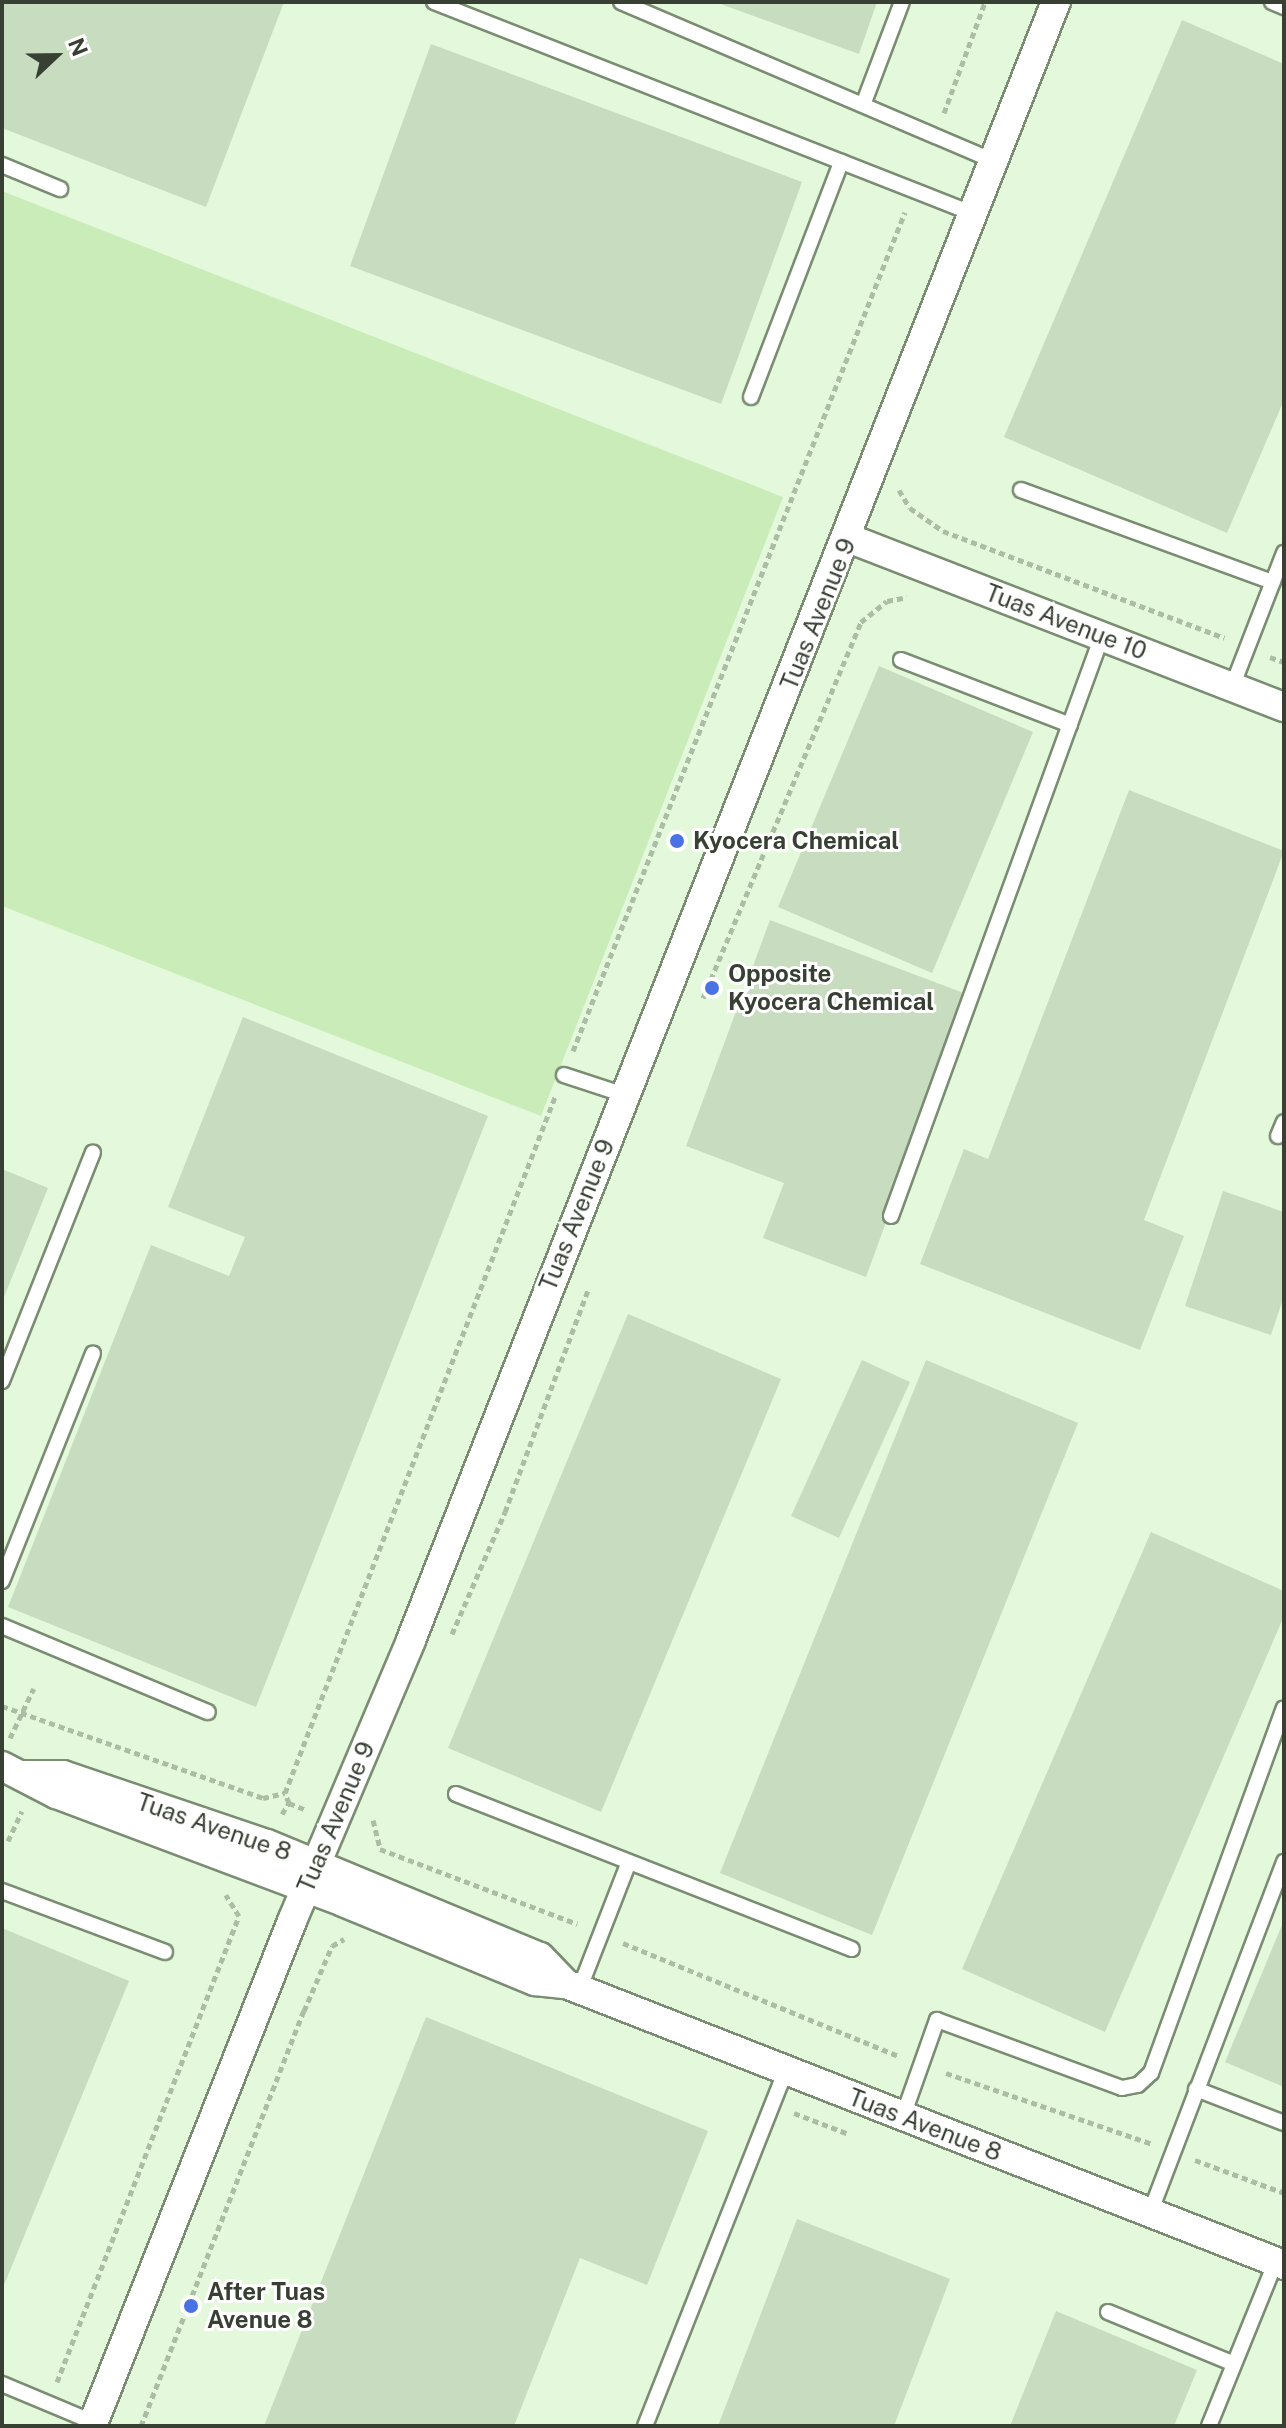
<!DOCTYPE html>
<style>
body{margin:0}
#map{position:relative;width:1286px;height:2428px;overflow:hidden;background:#e4f9db;font-family:"Public Sans",sans-serif}
div>[style]{position:absolute}
[style*='--x']{left:calc(var(--x)*1px);top:calc(var(--y)*1px);width:calc(var(--w)*1px);rotate:calc(var(--a)*1deg)}
.green>*{inset:0;background:#c9ecb9}
.building>*{inset:0;background:#c8dcbf}
.path>*{height:5px;margin-top:-2.5px;transform-origin:0;background:repeating-linear-gradient(90deg,#acbda5 0 6px,transparent 0 10px)}
.roads{filter:drop-shadow(2px 0 #7a8d72) drop-shadow(-2px 0 #7a8d72) drop-shadow(0 2px #7a8d72) drop-shadow(0 -2px #7a8d72)}
.service>*{height:14px;margin:-7px;padding:0 7px;transform-origin:7px;border-radius:7px;background:#fff}
.minor>*{height:28px;margin:-14px;padding:0 14px;transform-origin:14px;border-radius:14px;background:#fff}
.dots>*{width:22px;height:22px;translate:-50% -50%;box-sizing:border-box;border:4px solid #fff;border-radius:50%}
span{translate:-50% -50%;white-space:nowrap;text-align:center;line-height:1.15;-webkit-text-stroke:6px #fff;paint-order:stroke}
.street-label{font-size:24px;color:#384034}
.poi-label{font-size:24px;color:#384034;font-weight:700}
.left{translate:0 -50%;text-align:left}
.frame{position:absolute;inset:0;border:4px solid #384034;pointer-events:none}
.north{position:absolute;left:16px;top:16px;width:80px;height:80px;-webkit-text-stroke:6px #fff;paint-order:stroke;rotate:68deg;font-size:22px;font-weight:700;line-height:32px;text-align:center;color:#384034}
.north::after{content:'';display:block;margin:auto;width:28px;height:36px;background:#384034;clip-path:polygon(50% 0,100% 100%,50% 72%,0 100%)}
</style>
<div id="map">
<div class="green">
<div style="clip-path:polygon(2px 191px,783px 497px,541px 1116px,2px 906px)"></div>
</div>
<div class="building">
<div style="clip-path:polygon(2px 2px,284px 2px,206px 207px,2px 128px)"></div>
<div style="clip-path:polygon(715px 2px,877px 2px,859px 54px)"></div>
<div style="clip-path:polygon(1182px 20px,1284px 64px,1284px 400px,1227px 533px,1004px 437px)"></div>
<div style="clip-path:polygon(431px 44px,802px 182px,721px 404px,350px 266px)"></div>
<div style="clip-path:polygon(879px 666px,1033px 732px,932px 973px,778px 907px)"></div>
<div style="clip-path:polygon(1129px 790px,1284px 851px,1144px 1220px,1184px 1236px,1140px 1350px,920px 1264px,964px 1149px,988px 1159px)"></div>
<div style="clip-path:polygon(770px 920px,969px 995px,866px 1277px,763px 1238px,784px 1183px,686px 1146px)"></div>
<div style="clip-path:polygon(243px 1017px,488px 1116px,256px 1707px,8px 1607px,151px 1245px,229px 1276px,245px 1237px,168px 1207px)"></div>
<div style="clip-path:polygon(2px 1169px,48px 1188px,2px 1302px)"></div>
<div style="clip-path:polygon(1223px 1191px,1284px 1212px,1284px 1296px,1271px 1335px,1185px 1306px)"></div>
<div style="clip-path:polygon(628px 1314px,781px 1379px,601px 1812px,448px 1748px)"></div>
<div style="clip-path:polygon(862px 1360px,910px 1382px,839px 1538px,791px 1516px)"></div>
<div style="clip-path:polygon(926px 1360px,1078px 1423px,872px 1935px,720px 1873px)"></div>
<div style="clip-path:polygon(1151px 1532px,1284px 1591px,1284px 1616px,1105px 2032px,962px 1969px)"></div>
<div style="clip-path:polygon(1284px 1920px,1284px 2087px,1225px 2062px)"></div>
<div style="clip-path:polygon(2px 1928px,129px 1981px,2px 2290px)"></div>
<div style="clip-path:polygon(426px 2017px,708px 2131px,647px 2285px,580px 2258px,514px 2426px,264px 2426px)"></div>
<div style="clip-path:polygon(797px 2219px,950px 2279px,894px 2426px,718px 2426px)"></div>
<div style="clip-path:polygon(1056px 2311px,1197px 2370px,1174px 2426px,1010px 2426px)"></div>
</div>
<div class="path">
<div style="--x:944;--y:113;--w:118;--a:-69.7"></div>
<div style="--x:899;--y:490;--w:21;--a:59"></div>
<div style="--x:910;--y:508;--w:40;--a:34.9"></div>
<div style="--x:943;--y:531;--w:301;--a:20.8"></div>
<div style="--x:1270;--y:657;--w:15;--a:20"></div>
<div style="--x:703;--y:998;--w:408;--a:-67.2"></div>
<div style="--x:861;--y:622;--w:33;--a:-39"></div>
<div style="--x:887;--y:601;--w:20;--a:-11"></div>
<div style="--x:573;--y:1051;--w:902;--a:-68.41"></div>
<div style="--x:452;--y:1634;--w:133;--a:-66.5"></div>
<div style="--x:505;--y:1512;--w:237;--a:-69.5"></div>
<div style="--x:2;--y:1706;--w:277;--a:19.4"></div>
<div style="--x:263;--y:1798;--w:22;--a:-13"></div>
<div style="--x:10;--y:1738;--w:55;--a:-64.4"></div>
<div style="--x:289;--y:1803;--w:18;--a:22"></div>
<div style="--x:282;--y:1814;--w:13;--a:-58"></div>
<div style="--x:289;--y:1803;--w:11;--a:-112"></div>
<div style="--x:285;--y:1793;--w:747;--a:-68.8"></div>
<div style="--x:373;--y:1820;--w:30;--a:76"></div>
<div style="--x:380;--y:1849;--w:211;--a:20.8"></div>
<div style="--x:8;--y:1841;--w:33;--a:-65"></div>
<div style="--x:623;--y:1943;--w:298;--a:22.3"></div>
<div style="--x:946;--y:2073;--w:218;--a:19"></div>
<div style="--x:794;--y:2113;--w:59;--a:20.9"></div>
<div style="--x:1195;--y:2160;--w:95;--a:20.3"></div>
<div style="--x:57;--y:2382;--w:500;--a:-68.67"></div>
<div style="--x:239;--y:1916;--w:25;--a:-122"></div>
<div style="--x:141;--y:2426;--w:446;--a:-68.6"></div>
<div style="--x:304;--y:2011;--w:71;--a:-66.7"></div>
<div style="--x:332;--y:1946;--w:14;--a:-30"></div>
</div>
<div class="roads">
<div class="service">
<div style="--x:434;--y:2;--w:580;--a:21.43"></div>
<div style="--x:621;--y:2;--w:405;--a:23.1"></div>
<div style="--x:1272;--y:2;--w:13;--a:23"></div>
<div style="--x:863;--y:105;--w:110;--a:-69.3"></div>
<div style="--x:2;--y:165;--w:63;--a:22.5"></div>
<div style="--x:751;--y:397;--w:252;--a:-69"></div>
<div style="--x:1021;--y:490;--w:268;--a:20.1"></div>
<div style="--x:901;--y:660;--w:181;--a:21"></div>
<div style="--x:1232;--y:687;--w:144;--a:-68.8"></div>
<div style="--x:564;--y:1075;--w:64;--a:18.2"></div>
<div style="--x:1278;--y:1136;--w:15;--a:-67"></div>
<div style="--x:891;--y:1216;--w:617;--a:-70.01"></div>
<div style="--x:2;--y:1381;--w:246;--a:-68.3"></div>
<div style="--x:2;--y:1581;--w:245;--a:-68.2"></div>
<div style="--x:2;--y:1626;--w:223;--a:22.7"></div>
<div style="--x:456;--y:1794;--w:425;--a:21.4"></div>
<div style="--x:2;--y:1891;--w:174;--a:20.5"></div>
<div style="--x:579;--y:1990;--w:137;--a:-68.7"></div>
<div style="--x:1196;--y:2089;--w:94;--a:21.1"></div>
<div style="--x:903;--y:2116;--w:102;--a:-70.5"></div>
<div style="--x:937;--y:2020;--w:197;--a:20.2"></div>
<div style="--x:1122;--y:2088;--w:16;--a:-11"></div>
<div style="--x:1138;--y:2085;--w:18;--a:-43"></div>
<div style="--x:1151;--y:2073;--w:388;--a:-70"></div>
<div style="--x:1150;--y:2213;--w:376;--a:-69.1"></div>
<div style="--x:1108;--y:2312;--w:136;--a:22.4"></div>
<div style="--x:2;--y:2384;--w:99;--a:22.7"></div>
<div style="--x:645;--y:2426;--w:383;--a:-68.4"></div>
<div style="--x:1209;--y:2426;--w:178;--a:-67.9"></div>
</div>
<div class="minor">
<div style="--x:848;--y:538;--w:468;--a:21.2"></div>
<div style="--x:2;--y:1766;--w:61;--a:27.4"></div>
<div style="--x:56;--y:1794;--w:307;--a:20.6"></div>
<div style="--x:343;--y:1902;--w:208;--a:22.4"></div>
<div style="--x:535;--y:1981;--w:31;--a:6"></div>
<div style="--x:566;--y:1984;--w:771;--a:21.37"></div>
<div style="--x:25;--y:1775;--w:38;--a:0"></div>
<div style="--x:63;--y:1775;--w:215;--a:18.7"></div>
<div style="--x:267;--y:1844;--w:295;--a:22.5"></div>
<div style="--x:540;--y:1957;--w:37;--a:46"></div>
<div style="--x:92;--y:2426;--w:543;--a:-68.39"></div>
<div style="--x:292;--y:1921;--w:305;--a:-67"></div>
<div style="--x:411;--y:1640;--w:1760;--a:-68.51"></div>
</div>
</div>
<div class="dots">
<div style="left:677px;top:841px;background:#4b72e5"></div>
<div style="left:712px;top:988px;background:#4b72e5"></div>
<div style="left:191px;top:2306px;background:#4b72e5"></div>
</div>
<div class="street-label">
<span style="left:818px;top:614px;rotate:-68deg">Tuas Avenue 9</span>
<span style="left:1066px;top:622px;rotate:21deg">Tuas Avenue 10</span>
<span style="left:577px;top:1215px;rotate:-68deg">Tuas Avenue 9</span>
<span style="left:336px;top:1817px;rotate:-67deg">Tuas Avenue 9</span>
<span style="left:214px;top:1827px;rotate:19deg">Tuas Avenue 8</span>
<span style="left:925px;top:2125px;rotate:21deg">Tuas Avenue 8</span>
</div>
<div class="poi-label">
<span class="left" style="left:693px;top:841px">Kyocera Chemical</span>
<span class="left" style="left:728px;top:988px">Opposite<br>Kyocera Chemical</span>
<span class="left" style="left:207px;top:2306px">After Tuas<br>Avenue 8</span>
</div>
<div class="frame"></div>
<div class="north">N</div>
</div>
